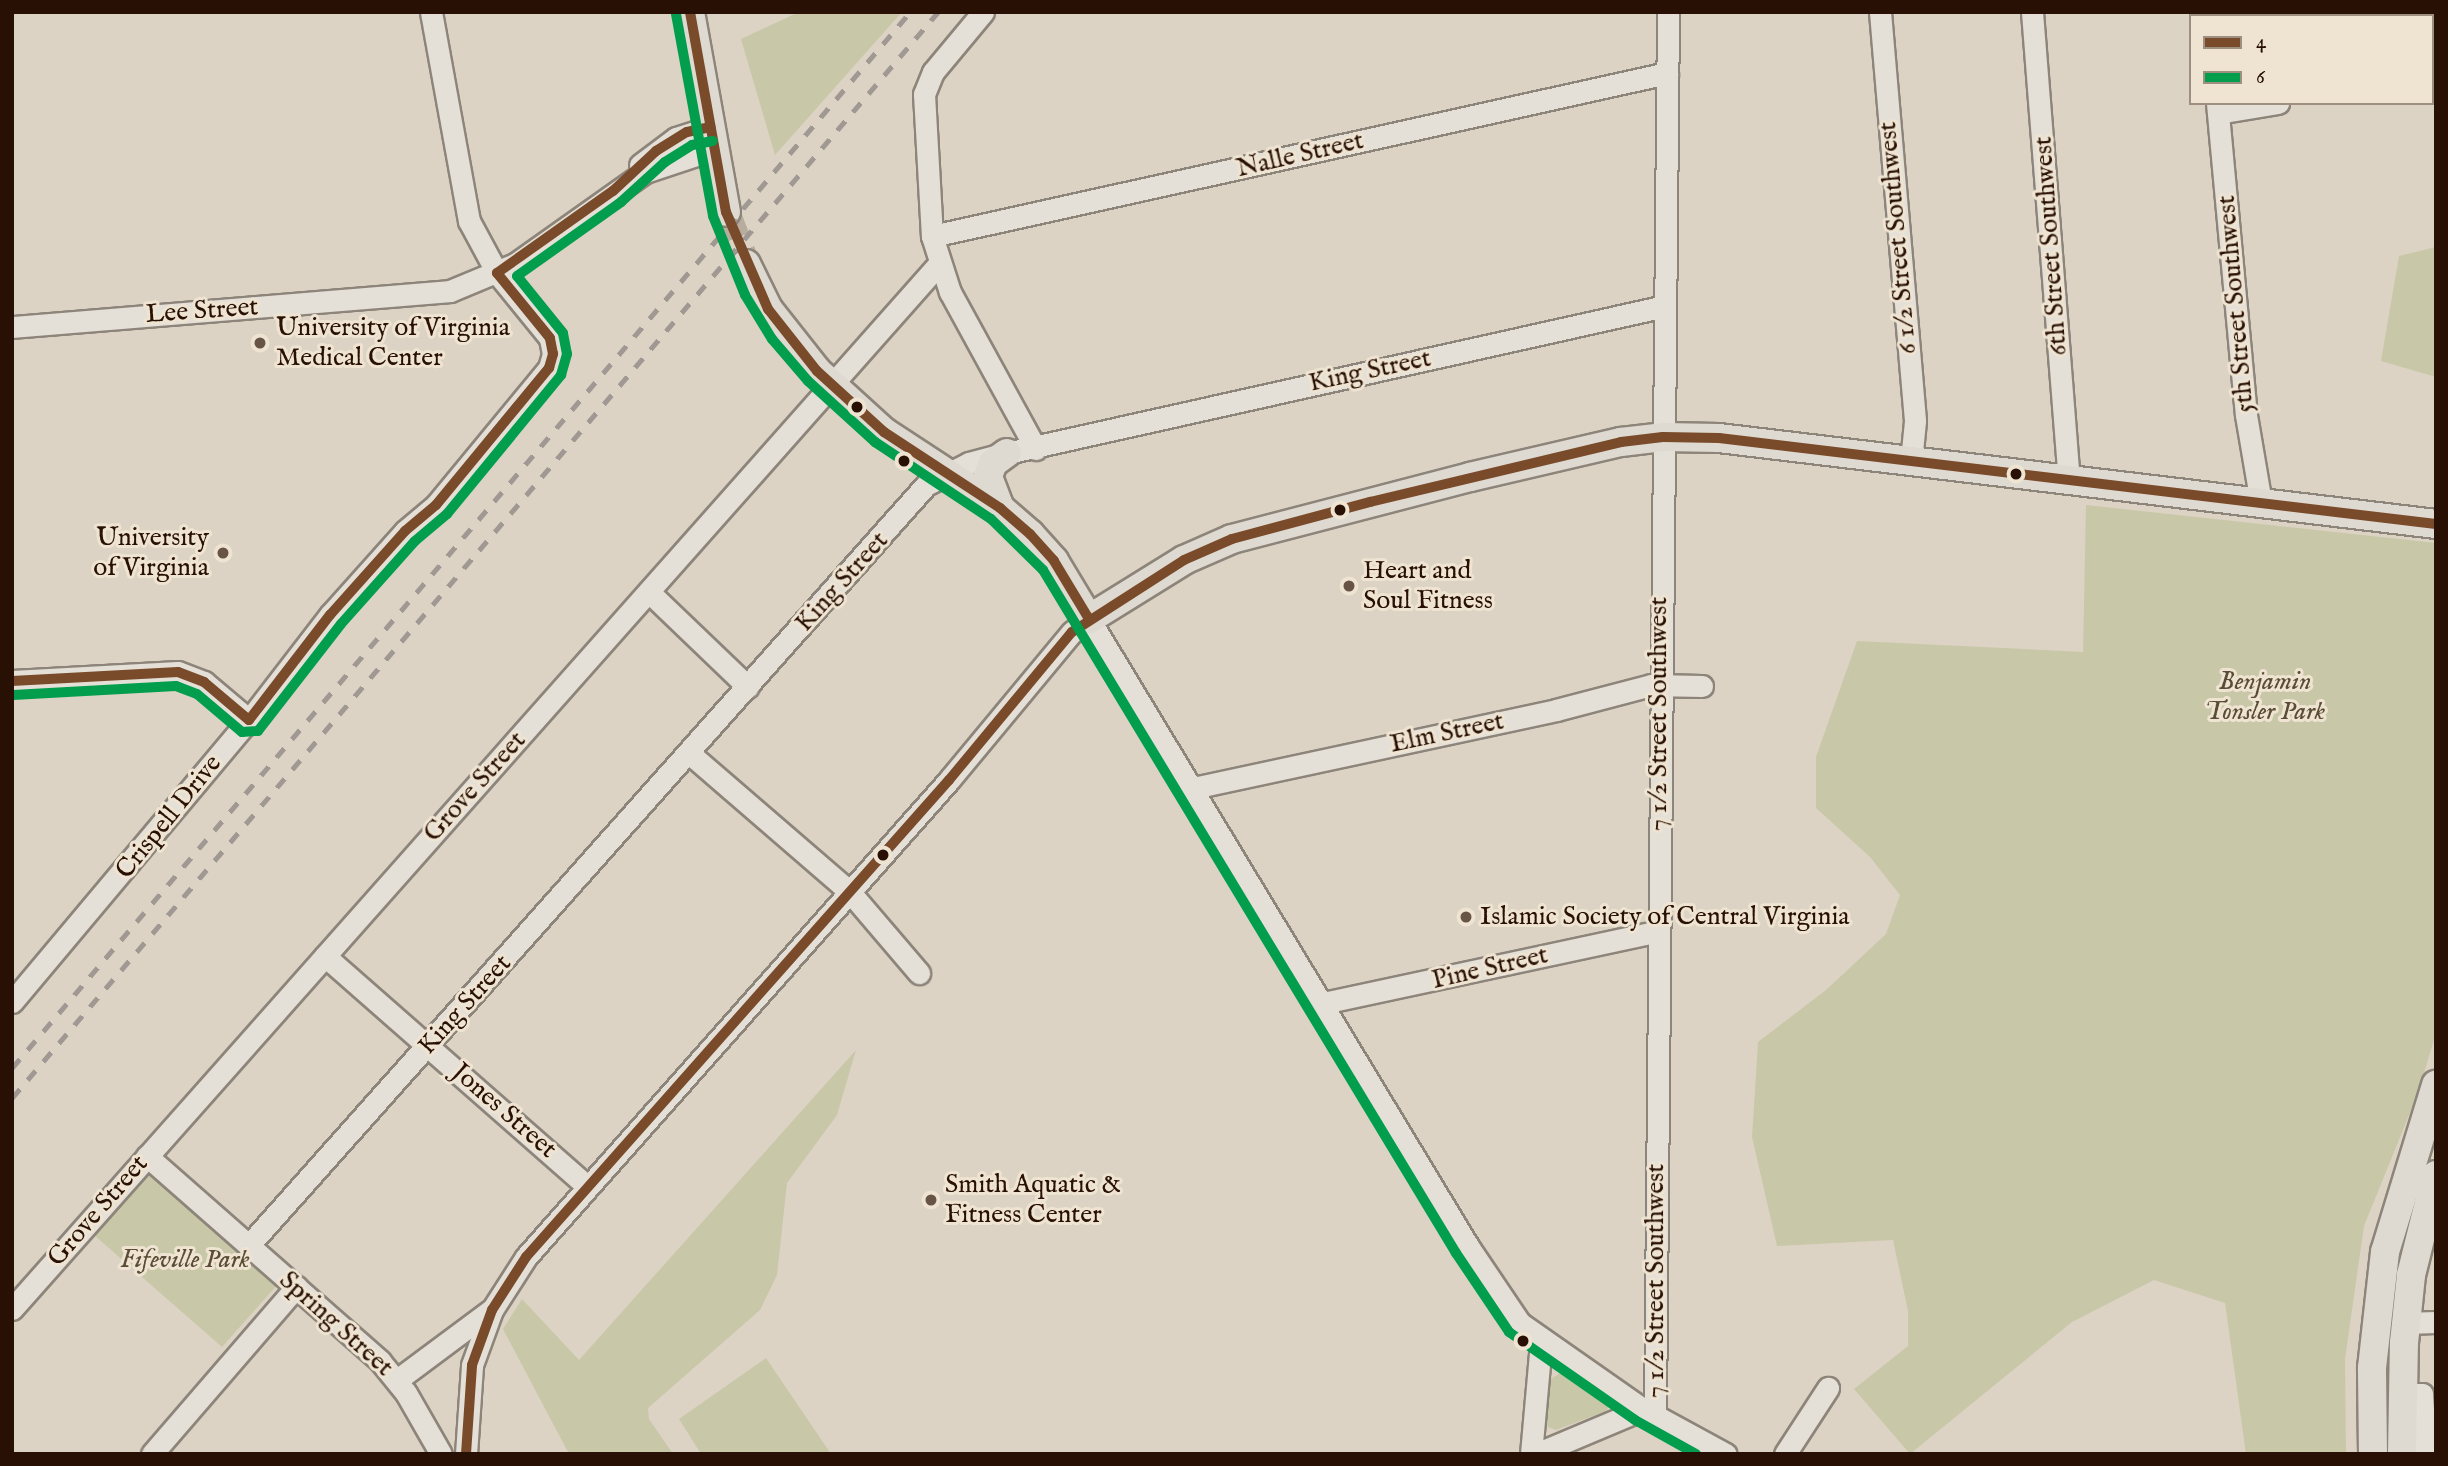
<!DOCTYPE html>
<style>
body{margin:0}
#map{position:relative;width:2448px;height:1466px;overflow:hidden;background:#dcd3c4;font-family:"IM FELL English",serif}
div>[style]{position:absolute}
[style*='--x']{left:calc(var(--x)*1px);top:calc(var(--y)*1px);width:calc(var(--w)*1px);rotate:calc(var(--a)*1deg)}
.green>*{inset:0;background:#c8c7a7}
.major-tunnel>*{height:28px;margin-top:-14px;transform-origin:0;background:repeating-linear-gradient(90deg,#b8ac9e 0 28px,transparent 0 42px)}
.roads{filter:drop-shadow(2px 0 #8d847a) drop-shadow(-2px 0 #8d847a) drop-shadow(0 2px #8d847a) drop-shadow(0 -2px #8d847a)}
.minor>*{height:21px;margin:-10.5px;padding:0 10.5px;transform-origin:10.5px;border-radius:10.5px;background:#e4e0d8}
.major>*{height:28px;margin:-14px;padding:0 14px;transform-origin:14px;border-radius:14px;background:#dfdad1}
.rail>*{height:4.5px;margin-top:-2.25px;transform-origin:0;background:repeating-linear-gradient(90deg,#a09993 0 12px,transparent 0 24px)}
.bus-1>*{height:10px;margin:-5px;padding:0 5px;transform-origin:5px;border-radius:5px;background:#7a4b2a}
.bus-2>*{height:10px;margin:-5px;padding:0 5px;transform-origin:5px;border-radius:5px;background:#029e4d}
.dots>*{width:19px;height:19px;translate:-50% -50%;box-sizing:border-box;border:4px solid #efe4d2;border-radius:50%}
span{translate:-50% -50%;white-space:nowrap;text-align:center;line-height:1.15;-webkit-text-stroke:6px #efe4d2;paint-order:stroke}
.street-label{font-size:26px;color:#281004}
.poi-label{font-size:26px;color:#281004}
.left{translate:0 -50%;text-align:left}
.right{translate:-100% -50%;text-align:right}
.park-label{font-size:26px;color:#5a4d35;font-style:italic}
.frame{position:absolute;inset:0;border:14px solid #281004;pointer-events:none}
.legend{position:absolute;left:2189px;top:14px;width:245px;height:91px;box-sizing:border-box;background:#efe4d2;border:2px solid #9f8f80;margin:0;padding:9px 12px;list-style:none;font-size:21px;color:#281004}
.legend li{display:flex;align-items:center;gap:14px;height:35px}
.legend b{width:35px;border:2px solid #9f8f80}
</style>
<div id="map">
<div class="green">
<div style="clip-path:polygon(799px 12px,902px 12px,775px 155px,741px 39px)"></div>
<div style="clip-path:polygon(2436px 247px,2436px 377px,2381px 361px,2399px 256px)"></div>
<div style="clip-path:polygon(2086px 505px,2436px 543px,2436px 1033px,2418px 1093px,2364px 1226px,2345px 1359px,2346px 1454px,2246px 1454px,2225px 1303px,2154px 1280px,2072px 1322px,1910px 1454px,1854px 1389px,1908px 1346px,1908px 1311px,1893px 1240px,1777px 1246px,1752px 1137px,1758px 1042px,1826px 990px,1886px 934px,1900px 895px,1870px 857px,1816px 808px,1816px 757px,1857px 641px,2083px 652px)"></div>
<div style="clip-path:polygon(856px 1050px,837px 1115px,787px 1183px,777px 1275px,760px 1310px,648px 1408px,649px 1419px,673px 1454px,569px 1454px,503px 1329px,522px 1299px,579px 1360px)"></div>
<div style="clip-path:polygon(148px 1173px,277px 1285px,222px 1347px,94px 1235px)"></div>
<div style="clip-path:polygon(766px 1358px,831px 1454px,701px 1454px,679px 1419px)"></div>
<div style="clip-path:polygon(1564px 1371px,1606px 1396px,1611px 1404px,1606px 1411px,1556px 1430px,1548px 1427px,1544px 1416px,1549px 1380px)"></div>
</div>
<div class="major-tunnel">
<div style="--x:726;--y:212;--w:56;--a:69"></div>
</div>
<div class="roads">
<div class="minor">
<div style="--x:983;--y:12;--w:78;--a:129.8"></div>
<div style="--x:933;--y:72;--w:24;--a:112"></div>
<div style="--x:924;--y:94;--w:142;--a:86.8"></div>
<div style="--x:932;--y:236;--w:59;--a:72.2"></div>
<div style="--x:950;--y:292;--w:179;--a:61.3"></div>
<div style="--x:1880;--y:12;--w:410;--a:85.1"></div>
<div style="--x:1915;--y:421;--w:41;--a:95.6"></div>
<div style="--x:2032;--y:12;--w:469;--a:85.5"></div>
<div style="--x:2208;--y:12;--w:4;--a:90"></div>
<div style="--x:2432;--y:73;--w:4;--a:-14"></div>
<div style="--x:2217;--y:103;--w:313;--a:84.7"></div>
<div style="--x:2246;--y:415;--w:89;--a:80.3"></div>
<div style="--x:2218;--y:113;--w:61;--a:-9.5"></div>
<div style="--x:640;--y:165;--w:45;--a:-36.9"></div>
<div style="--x:676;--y:138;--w:36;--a:-18"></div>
<div style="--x:932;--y:236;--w:753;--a:-12.5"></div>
<div style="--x:12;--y:327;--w:439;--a:-4.7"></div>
<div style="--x:450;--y:291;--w:70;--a:-22.6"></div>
<div style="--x:515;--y:264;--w:159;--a:-35.3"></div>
<div style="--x:645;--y:172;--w:73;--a:-18.4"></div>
<div style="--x:649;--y:592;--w:137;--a:43.8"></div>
<div style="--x:12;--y:681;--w:166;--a:-3.1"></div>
<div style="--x:178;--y:672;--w:28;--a:21"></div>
<div style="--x:204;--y:682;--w:59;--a:40.2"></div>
<div style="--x:689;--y:753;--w:211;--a:40.8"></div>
<div style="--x:849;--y:891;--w:108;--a:49.5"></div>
<div style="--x:1193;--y:788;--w:371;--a:-12.1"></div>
<div style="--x:1556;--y:710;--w:98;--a:-14.7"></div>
<div style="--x:1651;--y:685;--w:51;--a:1.1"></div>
<div style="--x:325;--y:956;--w:347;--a:41.3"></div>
<div style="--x:12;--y:1002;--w:368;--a:-50"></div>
<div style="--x:249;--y:720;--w:133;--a:-52.4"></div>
<div style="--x:330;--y:615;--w:113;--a:-48.2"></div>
<div style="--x:405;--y:531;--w:40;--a:-40"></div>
<div style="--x:436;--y:505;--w:178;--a:-50.5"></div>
<div style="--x:549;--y:368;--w:15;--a:-74"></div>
<div style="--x:553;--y:354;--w:16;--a:-101"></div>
<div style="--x:550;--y:338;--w:84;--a:-129.2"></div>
<div style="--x:497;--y:273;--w:59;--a:-118.3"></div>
<div style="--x:469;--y:221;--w:212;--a:-100.3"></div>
<div style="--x:1323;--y:1003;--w:343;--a:-12.1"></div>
<div style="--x:147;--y:1156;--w:310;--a:41.3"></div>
<div style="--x:380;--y:1361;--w:41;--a:50.9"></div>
<div style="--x:406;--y:1393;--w:70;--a:60.2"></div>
<div style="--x:249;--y:1245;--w:1018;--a:-48.31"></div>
<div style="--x:926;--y:485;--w:48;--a:-27.1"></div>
<div style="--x:969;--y:463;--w:39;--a:-15"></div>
<div style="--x:1007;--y:453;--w:674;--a:-12.59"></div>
<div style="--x:12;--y:1309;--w:1395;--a:-48.43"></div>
<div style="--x:2405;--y:1323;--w:31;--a:-2"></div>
<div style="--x:397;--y:1380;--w:117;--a:-36.7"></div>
<div style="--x:2402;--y:1394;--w:20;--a:0"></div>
<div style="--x:2422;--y:1394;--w:60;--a:86.2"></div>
<div style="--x:1655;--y:1415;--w:1403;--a:-89.47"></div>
<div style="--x:152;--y:1454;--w:221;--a:-49.2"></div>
<div style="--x:466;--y:1454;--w:89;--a:-86.1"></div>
<div style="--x:472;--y:1365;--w:59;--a:-70"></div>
<div style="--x:492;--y:1310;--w:63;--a:-57.3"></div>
<div style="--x:526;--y:1257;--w:638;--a:-48.43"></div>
<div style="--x:949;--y:780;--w:192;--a:-50.3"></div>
<div style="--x:1072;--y:632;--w:21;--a:-37"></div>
<div style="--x:1089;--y:619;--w:733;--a:58.85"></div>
<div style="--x:1468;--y:1246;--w:93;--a:56"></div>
<div style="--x:1520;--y:1323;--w:150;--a:35"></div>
<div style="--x:1643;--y:1409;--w:94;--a:28.5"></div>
<div style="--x:1531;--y:1454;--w:113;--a:-84.9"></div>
<div style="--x:1536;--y:1454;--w:116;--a:-22.8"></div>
<div style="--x:1785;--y:1454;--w:79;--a:-56.9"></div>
</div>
<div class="major">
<div style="--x:690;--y:12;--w:203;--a:79.8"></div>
<div style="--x:746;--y:264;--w:50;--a:63.9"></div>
<div style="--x:768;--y:309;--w:79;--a:51.7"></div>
<div style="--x:817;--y:371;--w:91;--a:42.3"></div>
<div style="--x:884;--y:432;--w:139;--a:33.2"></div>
<div style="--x:1000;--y:508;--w:40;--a:41"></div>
<div style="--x:1030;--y:534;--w:36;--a:48"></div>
<div style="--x:1054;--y:561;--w:68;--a:58.9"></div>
<div style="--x:1089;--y:619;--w:112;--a:-31.8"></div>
<div style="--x:1184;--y:560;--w:52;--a:-23.6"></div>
<div style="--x:1232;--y:539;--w:246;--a:-14.6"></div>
<div style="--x:1470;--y:477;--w:155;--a:-13.1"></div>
<div style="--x:1621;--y:442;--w:42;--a:-6.8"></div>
<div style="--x:1663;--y:437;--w:56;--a:1"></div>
<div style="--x:1719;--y:438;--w:722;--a:6.84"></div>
<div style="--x:1000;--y:508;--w:34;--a:-111"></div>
<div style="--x:988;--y:476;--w:14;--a:-69"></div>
<div style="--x:993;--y:463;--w:17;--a:-36"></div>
<div style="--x:2373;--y:1454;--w:86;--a:-90.7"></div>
<div style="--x:2372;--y:1368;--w:117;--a:-83.6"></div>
<div style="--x:2385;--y:1252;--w:175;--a:-73"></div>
<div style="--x:2402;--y:1454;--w:111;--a:-89"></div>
<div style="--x:2404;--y:1343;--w:68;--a:-84.1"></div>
<div style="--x:2411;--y:1275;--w:103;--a:-76"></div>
</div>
</div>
<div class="rail">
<div style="--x:12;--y:1068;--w:1386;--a:-49.62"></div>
<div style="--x:12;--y:1098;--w:1427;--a:-49.55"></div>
</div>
<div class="bus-1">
<div style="--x:690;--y:12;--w:203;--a:79.8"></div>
<div style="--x:726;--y:212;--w:106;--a:66.6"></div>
<div style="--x:768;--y:309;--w:79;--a:51.7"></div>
<div style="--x:817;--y:371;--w:91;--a:42.3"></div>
<div style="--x:884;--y:432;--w:139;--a:33.2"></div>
<div style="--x:1000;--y:508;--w:40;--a:41"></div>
<div style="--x:1030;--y:534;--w:36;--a:48"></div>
<div style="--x:1054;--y:561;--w:68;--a:58.9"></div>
<div style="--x:12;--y:681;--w:166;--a:-3.1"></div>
<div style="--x:178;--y:672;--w:28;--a:21"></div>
<div style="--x:204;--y:682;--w:59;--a:40.2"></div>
<div style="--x:249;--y:720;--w:133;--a:-52.4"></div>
<div style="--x:330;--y:615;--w:113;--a:-48.2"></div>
<div style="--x:405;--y:531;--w:40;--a:-40"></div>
<div style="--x:436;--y:505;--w:178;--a:-50.5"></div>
<div style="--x:549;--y:368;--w:15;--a:-74"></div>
<div style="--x:553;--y:354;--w:16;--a:-101"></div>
<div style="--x:550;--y:338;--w:84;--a:-129.2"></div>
<div style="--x:497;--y:273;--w:142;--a:-35.3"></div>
<div style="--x:613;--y:191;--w:59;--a:-42.9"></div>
<div style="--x:656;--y:151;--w:36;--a:-32"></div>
<div style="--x:687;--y:132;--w:24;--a:-12"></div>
<div style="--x:466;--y:1454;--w:89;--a:-86.1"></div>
<div style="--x:472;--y:1365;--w:59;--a:-70"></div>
<div style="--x:492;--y:1310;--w:63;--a:-57.3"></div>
<div style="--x:526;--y:1257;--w:638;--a:-48.43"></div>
<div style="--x:949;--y:780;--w:192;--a:-50.3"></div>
<div style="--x:1072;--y:632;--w:133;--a:-32.7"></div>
<div style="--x:1184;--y:560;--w:52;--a:-23.6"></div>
<div style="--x:1232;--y:539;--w:143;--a:-15"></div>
<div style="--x:1370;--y:502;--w:258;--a:-13.4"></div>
<div style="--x:1621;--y:442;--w:42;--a:-6.8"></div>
<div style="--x:1663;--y:437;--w:56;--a:1"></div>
<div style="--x:1719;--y:438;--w:722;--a:6.84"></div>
</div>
<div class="bus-2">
<div style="--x:676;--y:14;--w:205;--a:79.6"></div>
<div style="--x:713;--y:216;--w:85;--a:67.9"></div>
<div style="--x:745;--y:295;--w:52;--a:58.5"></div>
<div style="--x:772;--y:339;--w:55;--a:49.4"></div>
<div style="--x:808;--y:381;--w:91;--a:42.3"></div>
<div style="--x:875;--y:442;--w:139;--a:33.6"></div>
<div style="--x:991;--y:519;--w:73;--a:44.4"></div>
<div style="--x:1043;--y:570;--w:798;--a:58.84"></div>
<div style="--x:1456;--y:1253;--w:95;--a:56.1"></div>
<div style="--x:1509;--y:1332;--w:154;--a:34.9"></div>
<div style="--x:1635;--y:1420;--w:70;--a:29.1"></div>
<div style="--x:13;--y:695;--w:163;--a:-3.2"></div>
<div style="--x:176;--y:686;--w:22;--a:21"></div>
<div style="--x:197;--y:694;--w:59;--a:40.2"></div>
<div style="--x:242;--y:732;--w:16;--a:-4"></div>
<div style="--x:258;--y:731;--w:135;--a:-52.2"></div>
<div style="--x:341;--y:624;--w:111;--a:-48.3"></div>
<div style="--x:415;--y:541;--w:42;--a:-40.2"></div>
<div style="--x:447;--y:514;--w:180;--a:-50.6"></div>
<div style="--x:561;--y:375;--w:22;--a:-74"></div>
<div style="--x:567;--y:354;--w:21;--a:-101"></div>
<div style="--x:563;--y:333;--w:73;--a:-128.9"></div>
<div style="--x:517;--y:276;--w:128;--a:-35.4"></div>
<div style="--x:621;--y:202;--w:59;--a:-42.3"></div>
<div style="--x:665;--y:162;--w:32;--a:-32"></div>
<div style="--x:692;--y:145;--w:21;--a:-11"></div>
</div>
<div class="dots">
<div style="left:260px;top:343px;background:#675447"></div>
<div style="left:857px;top:407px;background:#281004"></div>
<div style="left:904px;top:461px;background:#281004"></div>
<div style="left:2016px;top:474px;background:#281004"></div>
<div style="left:1340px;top:510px;background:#281004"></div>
<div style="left:223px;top:553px;background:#675447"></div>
<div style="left:1349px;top:586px;background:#675447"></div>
<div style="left:883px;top:855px;background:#281004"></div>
<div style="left:1466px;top:917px;background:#675447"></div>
<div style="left:931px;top:1200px;background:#675447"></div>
<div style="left:1523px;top:1341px;background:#281004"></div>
</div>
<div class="street-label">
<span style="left:1300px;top:155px;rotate:-13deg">Nalle Street</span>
<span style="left:1898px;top:238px;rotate:-95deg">6 1/2 Street Southwest</span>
<span style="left:2051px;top:246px;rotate:-94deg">6th Street Southwest</span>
<span style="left:2236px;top:304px;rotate:-95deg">5th Street Southwest</span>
<span style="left:202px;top:311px;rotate:-4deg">Lee Street</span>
<span style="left:1370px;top:371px;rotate:-12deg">King Street</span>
<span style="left:842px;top:582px;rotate:-48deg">King Street</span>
<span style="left:1659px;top:714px;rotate:-90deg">7 1/2 Street Southwest</span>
<span style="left:1447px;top:733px;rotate:-12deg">Elm Street</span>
<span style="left:475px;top:787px;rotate:-48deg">Grove Street</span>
<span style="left:169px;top:817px;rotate:-51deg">Crispell Drive</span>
<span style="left:1490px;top:968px;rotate:-13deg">Pine Street</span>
<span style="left:465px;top:1005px;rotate:-48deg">King Street</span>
<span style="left:504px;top:1111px;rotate:41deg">Jones Street</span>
<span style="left:98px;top:1211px;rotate:-49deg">Grove Street</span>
<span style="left:1656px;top:1281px;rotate:-90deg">7 1/2 Street Southwest</span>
<span style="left:336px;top:1324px;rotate:42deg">Spring Street</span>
</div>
<div class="poi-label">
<span class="left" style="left:276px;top:343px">University of Virginia<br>Medical Center</span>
<span class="right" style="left:209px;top:553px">University<br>of Virginia</span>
<span class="left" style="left:1363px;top:586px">Heart and<br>Soul Fitness</span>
<span class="left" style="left:1480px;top:917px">Islamic Society of Central Virginia</span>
<span class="left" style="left:945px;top:1200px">Smith Aquatic &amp;<br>Fitness Center</span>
</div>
<div class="park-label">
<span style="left:2265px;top:697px">Benjamin<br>Tonsler Park</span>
<span style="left:185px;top:1260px">Fifeville Park</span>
</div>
<div class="frame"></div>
<ul class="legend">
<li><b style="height:9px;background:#7a4b2a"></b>4</li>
<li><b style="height:9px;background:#029e4d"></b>6</li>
</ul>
</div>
